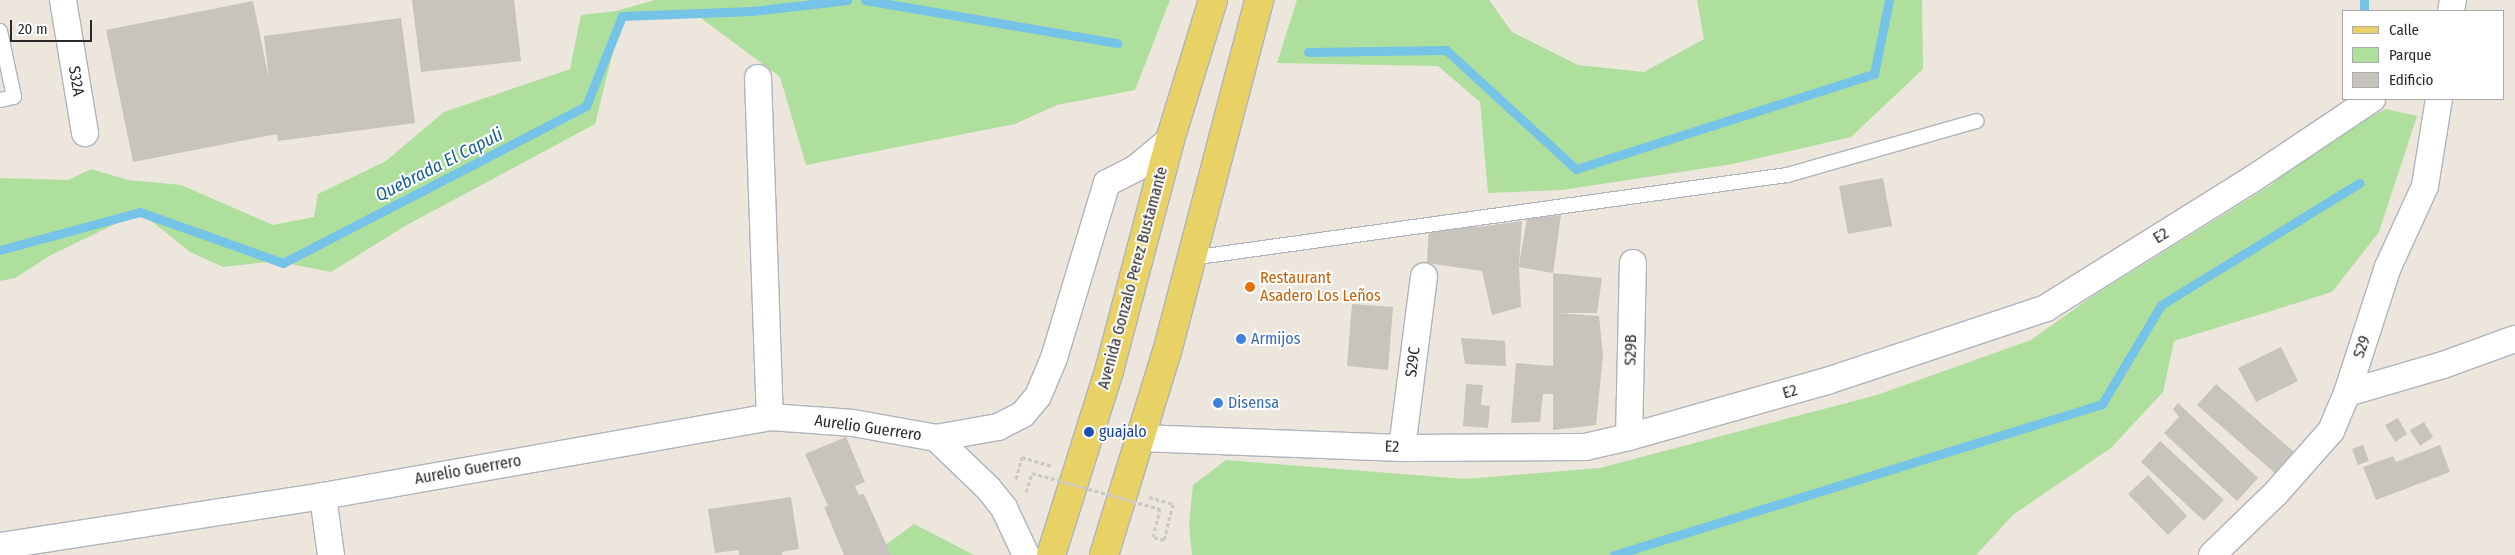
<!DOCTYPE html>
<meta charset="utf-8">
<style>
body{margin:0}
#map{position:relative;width:2515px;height:555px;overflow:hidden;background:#ece6dd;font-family:"Fira Sans Condensed",sans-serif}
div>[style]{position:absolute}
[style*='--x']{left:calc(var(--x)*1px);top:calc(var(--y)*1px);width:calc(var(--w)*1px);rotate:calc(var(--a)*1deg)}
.green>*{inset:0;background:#afdf9d}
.stream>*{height:9px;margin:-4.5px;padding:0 4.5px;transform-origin:4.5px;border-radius:4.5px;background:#76c3e8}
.building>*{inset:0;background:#c7c3bd}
.path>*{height:3px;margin-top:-1.5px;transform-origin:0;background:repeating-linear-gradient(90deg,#c8c8c8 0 4px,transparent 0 6.5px)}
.roads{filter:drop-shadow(1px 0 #b0b3bd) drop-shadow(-1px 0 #b0b3bd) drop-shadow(0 1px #b0b3bd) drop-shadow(0 -1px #b0b3bd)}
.service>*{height:14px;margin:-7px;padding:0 7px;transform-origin:7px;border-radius:7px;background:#fff}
.minor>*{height:26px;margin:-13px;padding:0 13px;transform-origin:13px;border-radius:13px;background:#fff}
.primary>*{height:28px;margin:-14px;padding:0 14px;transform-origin:14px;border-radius:14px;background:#e9d265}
.path-bridge>*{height:3px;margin-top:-1.5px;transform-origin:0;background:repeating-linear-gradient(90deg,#c8c8c8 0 4px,transparent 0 6.5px)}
.dots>*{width:14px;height:14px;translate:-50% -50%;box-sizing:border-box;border:2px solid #fff;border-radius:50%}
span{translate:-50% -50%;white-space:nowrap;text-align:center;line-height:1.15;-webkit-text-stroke:4px #fff;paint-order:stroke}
.street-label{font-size:16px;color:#2a2a2a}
.food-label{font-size:16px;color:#c56008}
.left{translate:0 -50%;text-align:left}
.shop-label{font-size:16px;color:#366cbe}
.transit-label{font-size:16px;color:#164399}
.water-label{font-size:18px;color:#156194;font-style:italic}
.legend{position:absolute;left:2342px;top:10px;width:162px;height:90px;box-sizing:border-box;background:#fff;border:1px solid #aaa;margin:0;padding:6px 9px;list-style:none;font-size:15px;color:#2a2a2a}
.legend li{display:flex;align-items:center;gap:10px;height:25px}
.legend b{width:25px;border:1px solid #aaa}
.scale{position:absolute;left:10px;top:20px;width:82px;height:22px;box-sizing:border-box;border:2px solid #2a2a2a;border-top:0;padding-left:6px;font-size:15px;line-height:18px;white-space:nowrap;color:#2a2a2a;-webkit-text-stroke:4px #fff;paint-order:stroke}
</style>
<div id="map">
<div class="green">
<div style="clip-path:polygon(655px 0,1170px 0,1135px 90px,1057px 105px,1015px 124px,806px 165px,780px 77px,694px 13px,622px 16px,595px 124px,405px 226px,331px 272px,276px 261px,223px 267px,190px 252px,140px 212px,51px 255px,15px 278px,0 281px,0 178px,68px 180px,91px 169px,128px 180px,181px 185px,273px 225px,314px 217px,318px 194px,386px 161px,444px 112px,570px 69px,581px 15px,616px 11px)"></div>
<div style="clip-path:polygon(1297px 0,1489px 0,1512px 32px,1578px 65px,1644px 72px,1704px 39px,1697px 0,1922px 0,1923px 69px,1851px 137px,1733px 164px,1562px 190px,1488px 193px,1480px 102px,1438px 66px,1277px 63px)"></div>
<div style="clip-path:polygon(2386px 109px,2417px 116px,2379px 232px,2332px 292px,2174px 341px,2163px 392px,2111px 448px,2014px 514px,1976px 555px,1192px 555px,1189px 526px,1193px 485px,1226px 460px,1465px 479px,1600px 468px,1877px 395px,2031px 340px,2093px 296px,2271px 185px,2335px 133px)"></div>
<div style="clip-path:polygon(914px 524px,974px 555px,872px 555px)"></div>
</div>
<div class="stream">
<div style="--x:865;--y:0;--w:256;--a:9.7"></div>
<div style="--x:2364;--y:11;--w:11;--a:-90"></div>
<div style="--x:1308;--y:52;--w:138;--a:-0.8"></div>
<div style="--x:1446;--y:50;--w:176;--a:42.5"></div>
<div style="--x:1576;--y:169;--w:313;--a:-17.7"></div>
<div style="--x:1874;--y:74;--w:76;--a:-78.5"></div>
<div style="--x:0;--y:250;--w:145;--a:-15.2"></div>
<div style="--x:140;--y:212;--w:152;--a:19.6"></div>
<div style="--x:283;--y:263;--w:341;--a:-27.4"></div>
<div style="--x:586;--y:106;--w:97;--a:-68.2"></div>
<div style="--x:622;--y:16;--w:130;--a:-2.2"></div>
<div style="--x:752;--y:11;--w:96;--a:-6.6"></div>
<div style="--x:1614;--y:555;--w:511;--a:-17.19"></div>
<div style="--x:2102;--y:404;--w:115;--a:-59.2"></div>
<div style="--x:2161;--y:305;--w:233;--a:-31.6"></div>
</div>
<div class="building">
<div style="clip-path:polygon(412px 0,514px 0,521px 61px,421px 72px)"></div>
<div style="clip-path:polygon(253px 1px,269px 79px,264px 36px,401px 18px,415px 123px,278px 141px,277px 134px,133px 162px,106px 30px)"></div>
<div style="clip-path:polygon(1883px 178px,1892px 226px,1848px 234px,1839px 186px)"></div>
<div style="clip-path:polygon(1561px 215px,1553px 273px,1519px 267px,1521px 307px,1492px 315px,1482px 271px,1427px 263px,1429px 225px,1478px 227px,1522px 221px,1519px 265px,1527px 219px)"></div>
<div style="clip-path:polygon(1553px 273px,1602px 278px,1597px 313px,1558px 313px,1599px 316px,1603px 355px,1596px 425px,1553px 430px,1553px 394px,1543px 394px,1540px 422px,1511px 423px,1516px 363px,1553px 366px)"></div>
<div style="clip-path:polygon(1352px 304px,1393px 307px,1388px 370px,1347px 366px)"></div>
<div style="clip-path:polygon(1461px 338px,1505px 341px,1506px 366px,1465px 364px)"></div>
<div style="clip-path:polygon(2281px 347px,2298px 381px,2256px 402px,2238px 368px)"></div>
<div style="clip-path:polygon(1466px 384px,1483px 385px,1481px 405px,1490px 406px,1488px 428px,1463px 426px)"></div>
<div style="clip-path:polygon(2216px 384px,2294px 452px,2276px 474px,2197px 405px)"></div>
<div style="clip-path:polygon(2178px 403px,2258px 478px,2237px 501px,2164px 433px,2179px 417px,2173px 409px)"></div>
<div style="clip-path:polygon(2398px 418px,2407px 434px,2395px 442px,2385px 425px)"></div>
<div style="clip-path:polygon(2424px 422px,2433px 437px,2420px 446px,2410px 430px)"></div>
<div style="clip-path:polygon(846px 437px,865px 482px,855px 486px,859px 495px,864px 494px,891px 555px,844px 555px,824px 507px,828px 506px,805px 454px)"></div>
<div style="clip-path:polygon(2160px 441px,2224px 500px,2204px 521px,2141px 462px)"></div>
<div style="clip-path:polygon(2363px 445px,2369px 461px,2358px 465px,2352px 449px)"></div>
<div style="clip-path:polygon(2440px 445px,2450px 472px,2376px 500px,2363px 467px,2393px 456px,2396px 462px)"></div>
<div style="clip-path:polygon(2148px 475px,2187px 516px,2168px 535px,2128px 494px)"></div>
<div style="clip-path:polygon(791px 497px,799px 549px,782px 552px,782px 555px,739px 555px,739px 550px,715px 553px,708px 509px)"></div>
</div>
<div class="path">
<div style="--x:1016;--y:479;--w:23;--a:-75"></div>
<div style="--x:1022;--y:457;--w:30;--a:17"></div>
<div style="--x:1026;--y:492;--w:20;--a:-72"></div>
<div style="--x:1149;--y:497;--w:25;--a:16"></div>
<div style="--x:1173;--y:504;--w:37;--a:104"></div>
<div style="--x:1164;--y:540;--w:11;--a:-165"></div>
<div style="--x:1153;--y:537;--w:29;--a:-76"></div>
</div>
<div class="roads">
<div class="service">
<div style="--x:0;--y:31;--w:67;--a:78"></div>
<div style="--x:14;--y:97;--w:14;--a:168"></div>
<div style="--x:1191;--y:258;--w:602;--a:-7.93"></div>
<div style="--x:1787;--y:175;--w:197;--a:-15.9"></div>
</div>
<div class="minor">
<div style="--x:63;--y:0;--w:135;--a:80.6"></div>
<div style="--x:2451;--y:11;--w:11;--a:-80"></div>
<div style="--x:758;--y:78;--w:339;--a:88"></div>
<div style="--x:2347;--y:393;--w:100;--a:-16.3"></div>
<div style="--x:2443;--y:365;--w:77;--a:-19.9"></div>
<div style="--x:1629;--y:437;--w:174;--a:-88.7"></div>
<div style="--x:936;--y:438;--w:72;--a:43.9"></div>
<div style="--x:988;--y:488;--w:26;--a:51"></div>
<div style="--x:1004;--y:508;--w:52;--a:64.9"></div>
<div style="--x:1140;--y:438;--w:262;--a:2.2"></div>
<div style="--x:1402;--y:448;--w:183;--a:-0.3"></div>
<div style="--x:1585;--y:447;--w:45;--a:-12.8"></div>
<div style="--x:1629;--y:437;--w:206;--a:-15.8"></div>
<div style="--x:1827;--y:381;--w:231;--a:-18.4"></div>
<div style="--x:2046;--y:308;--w:245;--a:-32"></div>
<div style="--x:2254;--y:178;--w:142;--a:-33.8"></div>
<div style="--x:1402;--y:448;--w:173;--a:-82.7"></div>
<div style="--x:323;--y:496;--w:60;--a:82.3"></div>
<div style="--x:0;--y:546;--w:327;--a:-8.8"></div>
<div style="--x:323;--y:496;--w:454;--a:-10"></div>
<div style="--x:770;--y:417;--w:83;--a:4.1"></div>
<div style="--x:853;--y:423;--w:84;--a:10.2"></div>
<div style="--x:936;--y:438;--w:63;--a:-10.1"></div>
<div style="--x:998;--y:427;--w:28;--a:-27"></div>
<div style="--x:1023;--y:414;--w:23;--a:-50"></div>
<div style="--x:1038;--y:396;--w:41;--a:-67.2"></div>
<div style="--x:1054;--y:358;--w:183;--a:-73.2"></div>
<div style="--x:1107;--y:183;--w:33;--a:-27"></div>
<div style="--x:1136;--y:168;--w:44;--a:-39.5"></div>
<div style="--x:2212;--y:555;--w:89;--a:-44.1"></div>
<div style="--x:2276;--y:493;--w:83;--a:-48.4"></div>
<div style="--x:2331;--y:431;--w:41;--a:-67.2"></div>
<div style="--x:2347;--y:393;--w:133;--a:-72"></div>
<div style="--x:2388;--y:267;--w:89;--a:-65.4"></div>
<div style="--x:2425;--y:186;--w:88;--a:-80.9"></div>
</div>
<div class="primary">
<div style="--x:1051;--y:555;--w:193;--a:-72.5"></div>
<div style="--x:1109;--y:371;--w:239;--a:-75.2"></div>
<div style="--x:1170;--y:140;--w:146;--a:-72.9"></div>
<div style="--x:1104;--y:555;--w:217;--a:-72.8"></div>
<div style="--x:1168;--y:348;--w:360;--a:-75.3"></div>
</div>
</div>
<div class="path-bridge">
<div style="--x:1032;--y:473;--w:133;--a:15.7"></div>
</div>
<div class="dots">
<div style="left:1250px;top:287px;background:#e8710a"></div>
<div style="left:1241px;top:339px;background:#3f7fe0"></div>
<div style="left:1218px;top:403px;background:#3f7fe0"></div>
<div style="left:1089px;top:432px;background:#1a4fb4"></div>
</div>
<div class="street-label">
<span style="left:76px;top:81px;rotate:81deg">S32A</span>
<span style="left:2161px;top:236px;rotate:-32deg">E2</span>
<span style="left:1133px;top:278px;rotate:-75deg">Avenida Gonzalo Perez Bustamante</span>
<span style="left:2362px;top:347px;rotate:-72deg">S29</span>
<span style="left:1631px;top:350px;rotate:-89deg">S29B</span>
<span style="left:1413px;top:362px;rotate:-83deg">S29C</span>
<span style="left:1790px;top:392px;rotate:-16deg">E2</span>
<span style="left:868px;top:428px;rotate:8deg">Aurelio Guerrero</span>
<span style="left:1392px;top:447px;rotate:2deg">E2</span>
<span style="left:468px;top:470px;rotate:-10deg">Aurelio Guerrero</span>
</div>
<div class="food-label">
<span class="left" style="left:1260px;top:287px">Restaurant<br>Asadero Los Leños</span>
</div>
<div class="shop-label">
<span class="left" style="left:1251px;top:339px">Armijos</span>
<span class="left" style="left:1228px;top:403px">Disensa</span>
</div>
<div class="transit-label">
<span class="left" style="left:1099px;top:432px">guajalo</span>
</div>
<div class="water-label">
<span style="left:439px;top:165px;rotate:-27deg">Quebrada El Capuli</span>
</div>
<ul class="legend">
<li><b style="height:6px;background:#e9d265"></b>Calle</li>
<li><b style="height:14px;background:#afdf9d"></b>Parque</li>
<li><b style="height:14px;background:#c7c3bd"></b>Edificio</li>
</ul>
<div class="scale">20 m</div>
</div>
